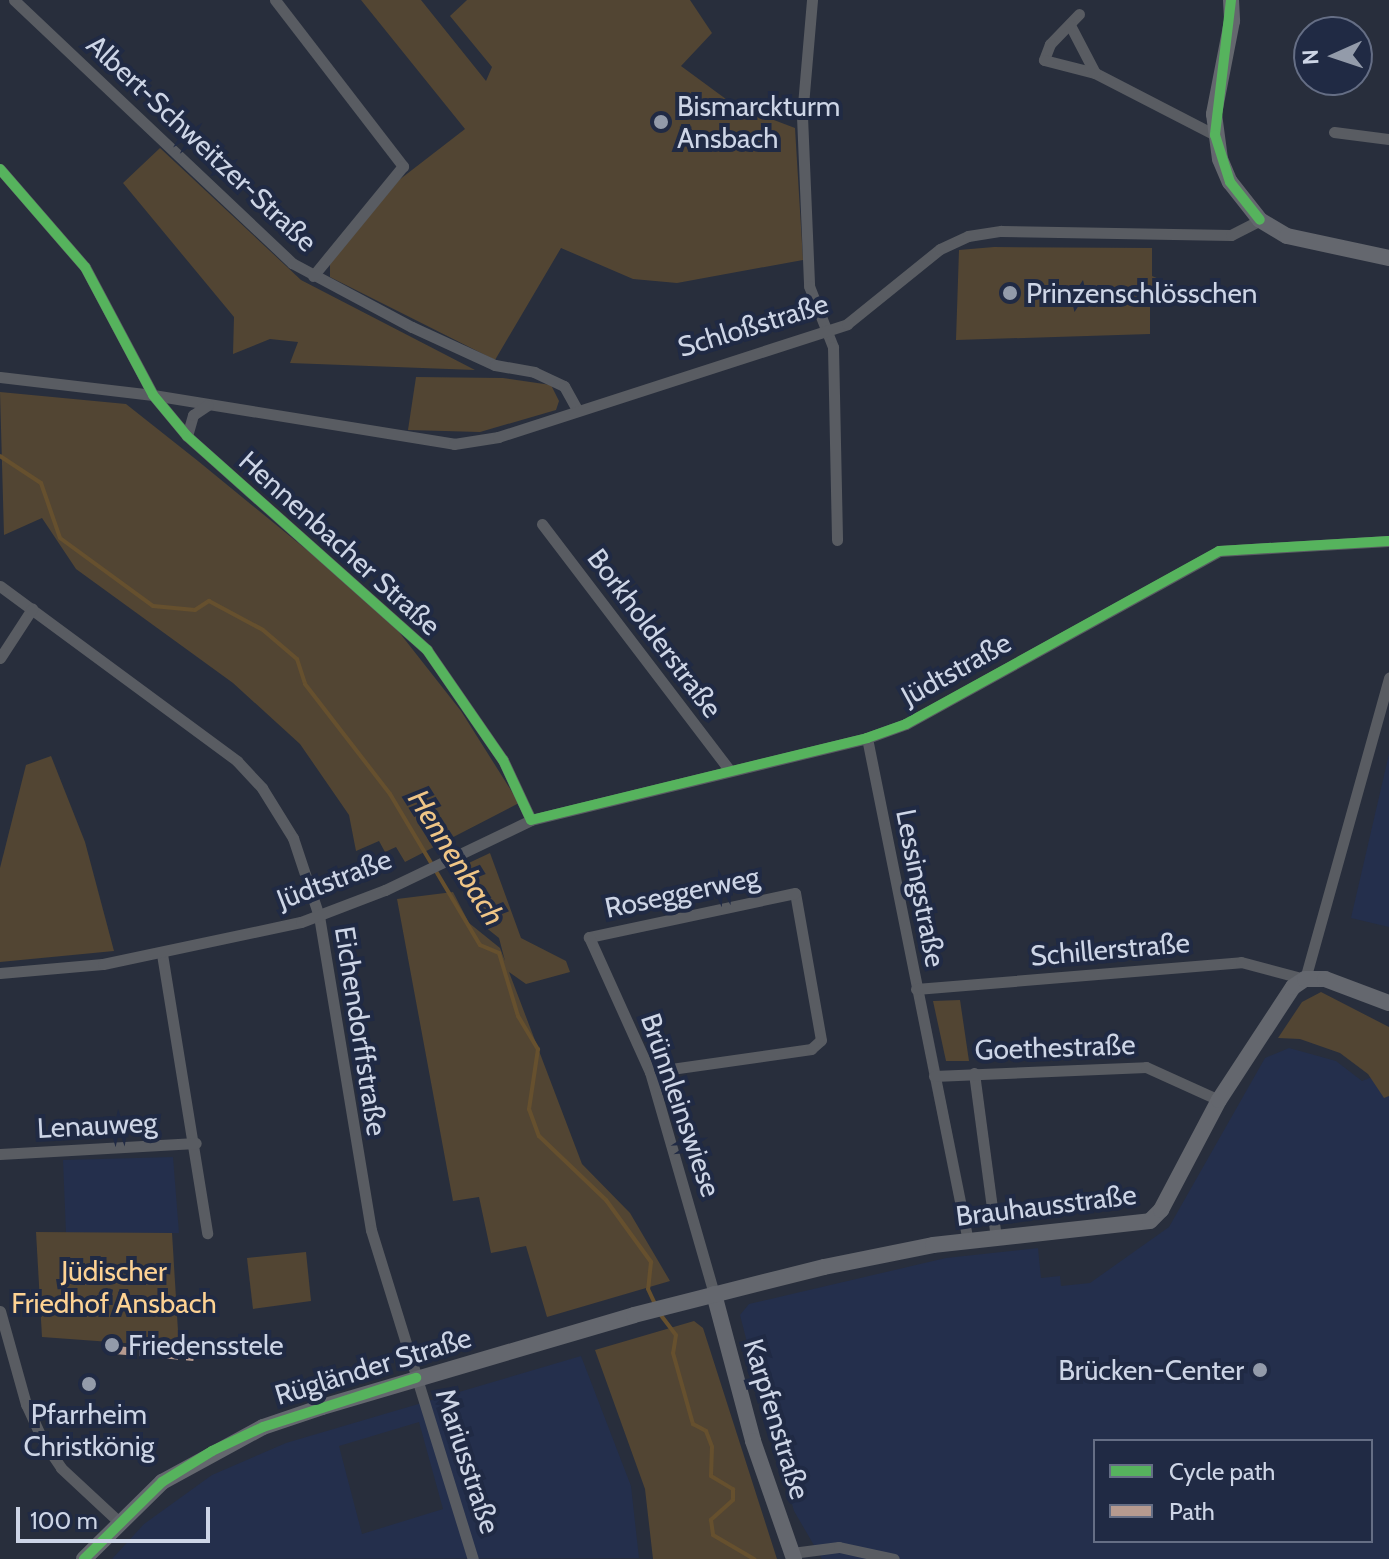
<!DOCTYPE html>
<meta charset="utf-8">
<style>
body{margin:0}
#map{position:relative;width:1389px;height:1559px;overflow:hidden;background:#282e3c;font-family:Cabin,sans-serif}
div>[style]{position:absolute}
[style*='--x']{left:calc(var(--x)*1px);top:calc(var(--y)*1px);width:calc(var(--w)*1px);rotate:calc(var(--a)*1deg)}
.built>*{inset:0;background:#242f4c}
.green>*{inset:0;background:#524533}
.stream>*{height:4px;margin:-2px;padding:0 2px;transform-origin:2px;border-radius:2px;background:#66502e}
.street>*{height:11px;margin:-5.5px;padding:0 5.5px;transform-origin:5.5px;border-radius:5.5px;background:#595c62}
.secondary>*{height:16px;margin:-8px;padding:0 8px;transform-origin:8px;border-radius:8px;background:#64676e}
.quiet>*{height:8px;margin-top:-4px;transform-origin:0;background:repeating-linear-gradient(90deg,#b69a8f 0 16px,transparent 0 24px)}
.cycleway>*{height:10px;margin:-5px;padding:0 5px;transform-origin:5px;border-radius:5px;background:#56b35d}
.dots>*{width:22px;height:22px;translate:-50% -50%;box-sizing:border-box;border:4px solid #202a44;border-radius:50%}
span{translate:-50% -50%;white-space:nowrap;text-align:center;line-height:1.15;-webkit-text-stroke:8px #202a44;paint-order:stroke}
.poi-label{font-size:28px;color:#cdd5e6}
.left{translate:0 -50%;text-align:left}
.right{translate:-100% -50%;text-align:right}
.street-label{font-size:28px;color:#cdd5e6}
.park-label{font-size:28px;color:#fdd293}
.water-label{font-size:30px;color:#efc586;font-style:italic}
.legend{position:absolute;left:1093px;top:1439px;width:280px;height:104px;box-sizing:border-box;background:#202a44;border:2px solid #656e85;margin:0;padding:10px 14px;list-style:none;font-size:24px;color:#cdd5e6}
.legend li{display:flex;align-items:center;gap:16px;height:40px}
.legend b{width:40px;border:2px solid #656e85}
.north{position:absolute;left:1293px;top:16px;width:80px;height:80px;box-sizing:border-box;background:#202a44;border:2px solid #656e85;border-radius:50%;rotate:267deg;font-size:22px;font-weight:700;line-height:32px;text-align:center;color:#cdd5e6}
.north::after{content:'';display:block;margin:auto;width:28px;height:36px;background:#939baa;clip-path:polygon(50% 0,100% 100%,50% 72%,0 100%)}
.scale{position:absolute;left:16px;top:1507px;width:194px;height:36px;box-sizing:border-box;border:4px solid #cdd5e6;border-top:0;padding-left:10px;font-size:24px;line-height:28px;white-space:nowrap;color:#cdd5e6;-webkit-text-stroke:6px #202a44;paint-order:stroke}
</style>
<div id="map">
<div class="built">
<div style="clip-path:polygon(1389px 754px,1389px 927px,1351px 918px)"></div>
<div style="clip-path:polygon(evenodd,1289px 1048px,1336px 1061px,1362px 1081px,1389px 1070px,1389px 1559px,822px 1559px,794px 1511px,759px 1389px,740px 1315px,749px 1304px,946px 1258px,1038px 1248px,1041px 1278px,1060px 1276px,1061px 1286px,1090px 1283px,1169px 1227px,1265px 1058px,1289px 1048px,1095px 1441px,1371px 1441px,1371px 1541px,1095px 1541px,1095px 1441px)"></div>
<div style="clip-path:polygon(173px 1157px,179px 1233px,66px 1233px,63px 1160px)"></div>
<div style="clip-path:polygon(evenodd,581px 1356px,631px 1486px,639px 1558px,112px 1559px,144px 1524px,212px 1475px,286px 1443px,581px 1356px,419px 1422px,443px 1509px,362px 1534px,339px 1446px,419px 1422px)"></div>
</div>
<div class="green">
<div style="clip-path:polygon(361px 0,421px 0,486px 81px,492px 67px,450px 16px,467px 0,690px 0,712px 33px,681px 66px,734px 105px,795px 128px,803px 260px,677px 283px,633px 279px,561px 248px,495px 360px,330px 277px,330px 264px,399px 180px,465px 129px)"></div>
<div style="clip-path:polygon(160px 148px,301px 280px,475px 370px,290px 363px,298px 342px,270px 339px,233px 354px,234px 317px,123px 183px)"></div>
<div style="clip-path:polygon(994px 247px,1152px 248px,1152px 276px,1166px 282px,1168px 294px,1161px 305px,1150px 307px,1150px 334px,956px 340px,959px 250px)"></div>
<div style="clip-path:polygon(416px 377px,503px 378px,551px 385px,559px 401px,556px 410px,480px 432px,408px 430px)"></div>
<div style="clip-path:polygon(0 392px,126px 404px,198px 461px,384px 613px,461px 711px,519px 803px,405px 862px,396px 847px,385px 852px,379px 841px,356px 851px,349px 815px,300px 744px,233px 683px,76px 569px,42px 518px,4px 535px)"></div>
<div style="clip-path:polygon(51px 756px,85px 842px,114px 951px,0 962px,0 868px,26px 765px)"></div>
<div style="clip-path:polygon(490px 853px,521px 938px,566px 961px,570px 972px,526px 984px,509px 972px,582px 1164px,630px 1213px,670px 1281px,547px 1317px,526px 1246px,491px 1253px,479px 1197px,453px 1201px,397px 899px,453px 892px,469px 923px,500px 948px,505px 961px,499px 938px,484px 926px,458px 868px)"></div>
<div style="clip-path:polygon(1321px 992px,1389px 1027px,1389px 1096px,1384px 1098px,1368px 1074px,1340px 1053px,1300px 1039px,1278px 1038px,1302px 1002px)"></div>
<div style="clip-path:polygon(960px 1000px,969px 1061px,946px 1061px,933px 1001px)"></div>
<div style="clip-path:polygon(36px 1232px,172px 1233px,179px 1347px,42px 1337px)"></div>
<div style="clip-path:polygon(306px 1252px,311px 1301px,253px 1309px,247px 1258px)"></div>
<div style="clip-path:polygon(694px 1321px,703px 1328px,777px 1559px,653px 1559px,645px 1489px,595px 1350px)"></div>
</div>
<div class="stream">
<div style="--x:0;--y:456;--w:49;--a:33.4"></div>
<div style="--x:41;--y:483;--w:58;--a:70.9"></div>
<div style="--x:60;--y:538;--w:115;--a:36.2"></div>
<div style="--x:153;--y:606;--w:42;--a:5.4"></div>
<div style="--x:195;--y:610;--w:17;--a:-33"></div>
<div style="--x:209;--y:601;--w:61;--a:28.2"></div>
<div style="--x:263;--y:630;--w:45;--a:40.5"></div>
<div style="--x:297;--y:659;--w:26;--a:72"></div>
<div style="--x:305;--y:684;--w:139;--a:52.3"></div>
<div style="--x:390;--y:794;--w:176;--a:59.2"></div>
<div style="--x:480;--y:945;--w:21;--a:23"></div>
<div style="--x:499;--y:953;--w:66;--a:73.2"></div>
<div style="--x:518;--y:1016;--w:39;--a:59"></div>
<div style="--x:538;--y:1049;--w:61;--a:98.5"></div>
<div style="--x:529;--y:1109;--w:29;--a:70"></div>
<div style="--x:539;--y:1136;--w:93;--a:43.7"></div>
<div style="--x:606;--y:1200;--w:77;--a:54"></div>
<div style="--x:651;--y:1262;--w:27;--a:96"></div>
<div style="--x:648;--y:1289;--w:19;--a:65"></div>
<div style="--x:660;--y:1314;--w:26;--a:53"></div>
<div style="--x:676;--y:1335;--w:18;--a:99"></div>
<div style="--x:673;--y:1353;--w:74;--a:74.3"></div>
<div style="--x:693;--y:1424;--w:15;--a:28"></div>
<div style="--x:706;--y:1431;--w:17;--a:69"></div>
<div style="--x:712;--y:1447;--w:29;--a:92"></div>
<div style="--x:711;--y:1476;--w:26;--a:31"></div>
<div style="--x:733;--y:1489;--w:11;--a:90"></div>
<div style="--x:733;--y:1500;--w:30;--a:138"></div>
<div style="--x:711;--y:1520;--w:15;--a:82"></div>
<div style="--x:713;--y:1535;--w:48;--a:30.3"></div>
</div>
<div class="street">
<div style="--x:14;--y:0;--w:383;--a:43.4"></div>
<div style="--x:292;--y:263;--w:136;--a:28.1"></div>
<div style="--x:412;--y:327;--w:91;--a:24.6"></div>
<div style="--x:495;--y:365;--w:40;--a:10"></div>
<div style="--x:534;--y:372;--w:33;--a:25"></div>
<div style="--x:564;--y:386;--w:26;--a:61"></div>
<div style="--x:275;--y:0;--w:210;--a:52.4"></div>
<div style="--x:403;--y:166;--w:142;--a:129.3"></div>
<div style="--x:812;--y:0;--w:116;--a:94.9"></div>
<div style="--x:802;--y:116;--w:170;--a:87.6"></div>
<div style="--x:809;--y:286;--w:66;--a:68.5"></div>
<div style="--x:833;--y:347;--w:193;--a:88.8"></div>
<div style="--x:1079;--y:14;--w:42;--a:134"></div>
<div style="--x:1050;--y:44;--w:17;--a:111"></div>
<div style="--x:1044;--y:60;--w:53;--a:14.3"></div>
<div style="--x:1095;--y:73;--w:135;--a:27.3"></div>
<div style="--x:1070;--y:25;--w:54;--a:62.5"></div>
<div style="--x:1334;--y:132;--w:55;--a:7.3"></div>
<div style="--x:0;--y:169;--w:130;--a:49.1"></div>
<div style="--x:85;--y:267;--w:145;--a:62"></div>
<div style="--x:153;--y:395;--w:53;--a:50.3"></div>
<div style="--x:187;--y:436;--w:322;--a:41.7"></div>
<div style="--x:427;--y:650;--w:134;--a:55.4"></div>
<div style="--x:503;--y:760;--w:66;--a:65"></div>
<div style="--x:0;--y:377;--w:154;--a:6.7"></div>
<div style="--x:153;--y:395;--w:305;--a:9.2"></div>
<div style="--x:454;--y:444;--w:45;--a:-9"></div>
<div style="--x:498;--y:437;--w:367;--a:-17.9"></div>
<div style="--x:847;--y:324;--w:119;--a:-38.9"></div>
<div style="--x:940;--y:249;--w:31;--a:-25"></div>
<div style="--x:968;--y:236;--w:33;--a:-9"></div>
<div style="--x:1001;--y:231;--w:230;--a:1"></div>
<div style="--x:1231;--y:235;--w:33;--a:-27"></div>
<div style="--x:187;--y:436;--w:22;--a:-74"></div>
<div style="--x:193;--y:415;--w:18;--a:-34"></div>
<div style="--x:542;--y:524;--w:310;--a:52.7"></div>
<div style="--x:0;--y:586;--w:295;--a:36.4"></div>
<div style="--x:237;--y:761;--w:37;--a:47"></div>
<div style="--x:262;--y:788;--w:59;--a:58.2"></div>
<div style="--x:293;--y:838;--w:82;--a:71.6"></div>
<div style="--x:319;--y:916;--w:318;--a:80.6"></div>
<div style="--x:371;--y:1230;--w:344;--a:72.8"></div>
<div style="--x:0;--y:658;--w:59;--a:-56.9"></div>
<div style="--x:867;--y:738;--w:513;--a:78.65"></div>
<div style="--x:162;--y:954;--w:283;--a:80.8"></div>
<div style="--x:0;--y:973;--w:103;--a:-5"></div>
<div style="--x:103;--y:964;--w:202;--a:-12"></div>
<div style="--x:301;--y:922;--w:90;--a:-20.9"></div>
<div style="--x:385;--y:890;--w:162;--a:-25.6"></div>
<div style="--x:531;--y:820;--w:346;--a:-13.7"></div>
<div style="--x:867;--y:738;--w:41;--a:-19.7"></div>
<div style="--x:906;--y:724;--w:358;--a:-28.9"></div>
<div style="--x:1219;--y:551;--w:170;--a:-3.4"></div>
<div style="--x:916;--y:989;--w:326;--a:-4.7"></div>
<div style="--x:1241;--y:962;--w:66;--a:14.9"></div>
<div style="--x:1305;--y:979;--w:313;--a:-74.4"></div>
<div style="--x:650;--y:1072;--w:163;--a:-8.1"></div>
<div style="--x:811;--y:1049;--w:13;--a:-42"></div>
<div style="--x:821;--y:1040;--w:149;--a:-100"></div>
<div style="--x:795;--y:893;--w:211;--a:167.9"></div>
<div style="--x:589;--y:937;--w:148;--a:65.7"></div>
<div style="--x:650;--y:1072;--w:231;--a:73.9"></div>
<div style="--x:974;--y:1073;--w:166;--a:82.4"></div>
<div style="--x:934;--y:1076;--w:212;--a:-2.4"></div>
<div style="--x:1146;--y:1067;--w:80;--a:24.3"></div>
<div style="--x:0;--y:1154;--w:196;--a:-3.2"></div>
<div style="--x:0;--y:1311;--w:97;--a:74.4"></div>
<div style="--x:26;--y:1404;--w:41;--a:65.3"></div>
<div style="--x:43;--y:1441;--w:32;--a:56"></div>
<div style="--x:61;--y:1468;--w:78;--a:42.9"></div>
<div style="--x:792;--y:1553;--w:47;--a:-7.3"></div>
<div style="--x:839;--y:1547;--w:56;--a:12.3"></div>
</div>
<div class="secondary">
<div style="--x:1231;--y:0;--w:21;--a:87"></div>
<div style="--x:1232;--y:21;--w:95;--a:101"></div>
<div style="--x:1214;--y:114;--w:45;--a:82.4"></div>
<div style="--x:1220;--y:159;--w:25;--a:67"></div>
<div style="--x:1230;--y:182;--w:48;--a:51.7"></div>
<div style="--x:1260;--y:220;--w:31;--a:31"></div>
<div style="--x:1287;--y:236;--w:104;--a:12.2"></div>
<div style="--x:714;--y:1294;--w:152;--a:75.1"></div>
<div style="--x:753;--y:1441;--w:125;--a:70.8"></div>
<div style="--x:84;--y:1559;--w:110;--a:-44.6"></div>
<div style="--x:162;--y:1482;--w:115;--a:-28.6"></div>
<div style="--x:263;--y:1427;--w:62;--a:-18.7"></div>
<div style="--x:322;--y:1407;--w:325;--a:-16.4"></div>
<div style="--x:634;--y:1315;--w:196;--a:-14.2"></div>
<div style="--x:824;--y:1267;--w:111;--a:-11.4"></div>
<div style="--x:933;--y:1245;--w:218;--a:-6.3"></div>
<div style="--x:1150;--y:1221;--w:16;--a:-45"></div>
<div style="--x:1161;--y:1210;--w:124;--a:-62.2"></div>
<div style="--x:1219;--y:1100;--w:135;--a:-56.8"></div>
<div style="--x:1293;--y:987;--w:14;--a:-34"></div>
<div style="--x:1305;--y:979;--w:20;--a:0"></div>
<div style="--x:1325;--y:979;--w:68;--a:20.6"></div>
</div>
<div class="quiet">
<div style="--x:115;--y:1350;--w:79;--a:5.1"></div>
</div>
<div class="cycleway">
<div style="--x:1231;--y:0;--w:136;--a:96.8"></div>
<div style="--x:1215;--y:135;--w:49;--a:72.3"></div>
<div style="--x:1230;--y:182;--w:48;--a:51.7"></div>
<div style="--x:0;--y:169;--w:130;--a:49.1"></div>
<div style="--x:85;--y:267;--w:145;--a:62"></div>
<div style="--x:153;--y:395;--w:53;--a:50.3"></div>
<div style="--x:187;--y:436;--w:322;--a:41.7"></div>
<div style="--x:427;--y:650;--w:134;--a:55.4"></div>
<div style="--x:503;--y:760;--w:66;--a:65"></div>
<div style="--x:531;--y:820;--w:346;--a:-13.7"></div>
<div style="--x:867;--y:738;--w:41;--a:-19.7"></div>
<div style="--x:906;--y:724;--w:358;--a:-28.9"></div>
<div style="--x:1219;--y:551;--w:170;--a:-3.4"></div>
<div style="--x:84;--y:1559;--w:110;--a:-44.6"></div>
<div style="--x:162;--y:1482;--w:59;--a:-31.8"></div>
<div style="--x:212;--y:1451;--w:56;--a:-25.2"></div>
<div style="--x:263;--y:1427;--w:161;--a:-17.8"></div>
</div>
<div class="dots">
<div style="left:661px;top:122px;background:#939baa"></div>
<div style="left:1010px;top:293px;background:#939baa"></div>
<div style="left:112px;top:1345px;background:#939baa"></div>
<div style="left:1260px;top:1370px;background:#939baa"></div>
<div style="left:89px;top:1384px;background:#939baa"></div>
</div>
<div class="poi-label">
<span class="left" style="left:677px;top:122px">Bismarckturm<br>Ansbach</span>
<span class="left" style="left:1026px;top:293px">Prinzenschlösschen</span>
<span class="left" style="left:128px;top:1345px">Friedensstele</span>
<span class="right" style="left:1244px;top:1370px">Brücken-Center</span>
<span style="left:89px;top:1430px">Pfarrheim<br>Christkönig</span>
</div>
<div class="street-label">
<span style="left:202px;top:143px;rotate:43deg">Albert-Schweitzer-Straße</span>
<span style="left:753px;top:325px;rotate:-17deg">Schloßstraße</span>
<span style="left:340px;top:543px;rotate:42deg">Hennenbacher Straße</span>
<span style="left:655px;top:633px;rotate:53deg">Borkholderstraße</span>
<span style="left:956px;top:669px;rotate:-29deg">Jüdtstraße</span>
<span style="left:334px;top:879px;rotate:-21deg">Jüdtstraße</span>
<span style="left:921px;top:888px;rotate:79deg">Lessingstraße</span>
<span style="left:682px;top:892px;rotate:-12deg">Roseggerweg</span>
<span style="left:1110px;top:949px;rotate:-5deg">Schillerstraße</span>
<span style="left:361px;top:1031px;rotate:81deg">Eichendorffstraße</span>
<span style="left:1055px;top:1047px;rotate:-2deg">Goethestraße</span>
<span style="left:681px;top:1105px;rotate:71deg">Brünnleinswiese</span>
<span style="left:97px;top:1125px;rotate:-3deg">Lenauweg</span>
<span style="left:1046px;top:1205px;rotate:-7deg">Brauhausstraße</span>
<span style="left:373px;top:1366px;rotate:-17deg">Rügländer Straße</span>
<span style="left:777px;top:1419px;rotate:73deg">Karpfenstraße</span>
<span style="left:468px;top:1461px;rotate:72deg">Mariusstraße</span>
</div>
<div class="park-label">
<span style="left:114px;top:1287px">Jüdischer<br>Friedhof Ansbach</span>
</div>
<div class="water-label">
<span style="left:456px;top:858px;rotate:58deg">Hennenbach</span>
</div>
<ul class="legend">
<li><b style="height:10px;background:#56b35d"></b>Cycle path</li>
<li><b style="height:10px;background:#b69a8f"></b>Path</li>
</ul>
<div class="north">N</div>
<div class="scale">100 m</div>
</div>
